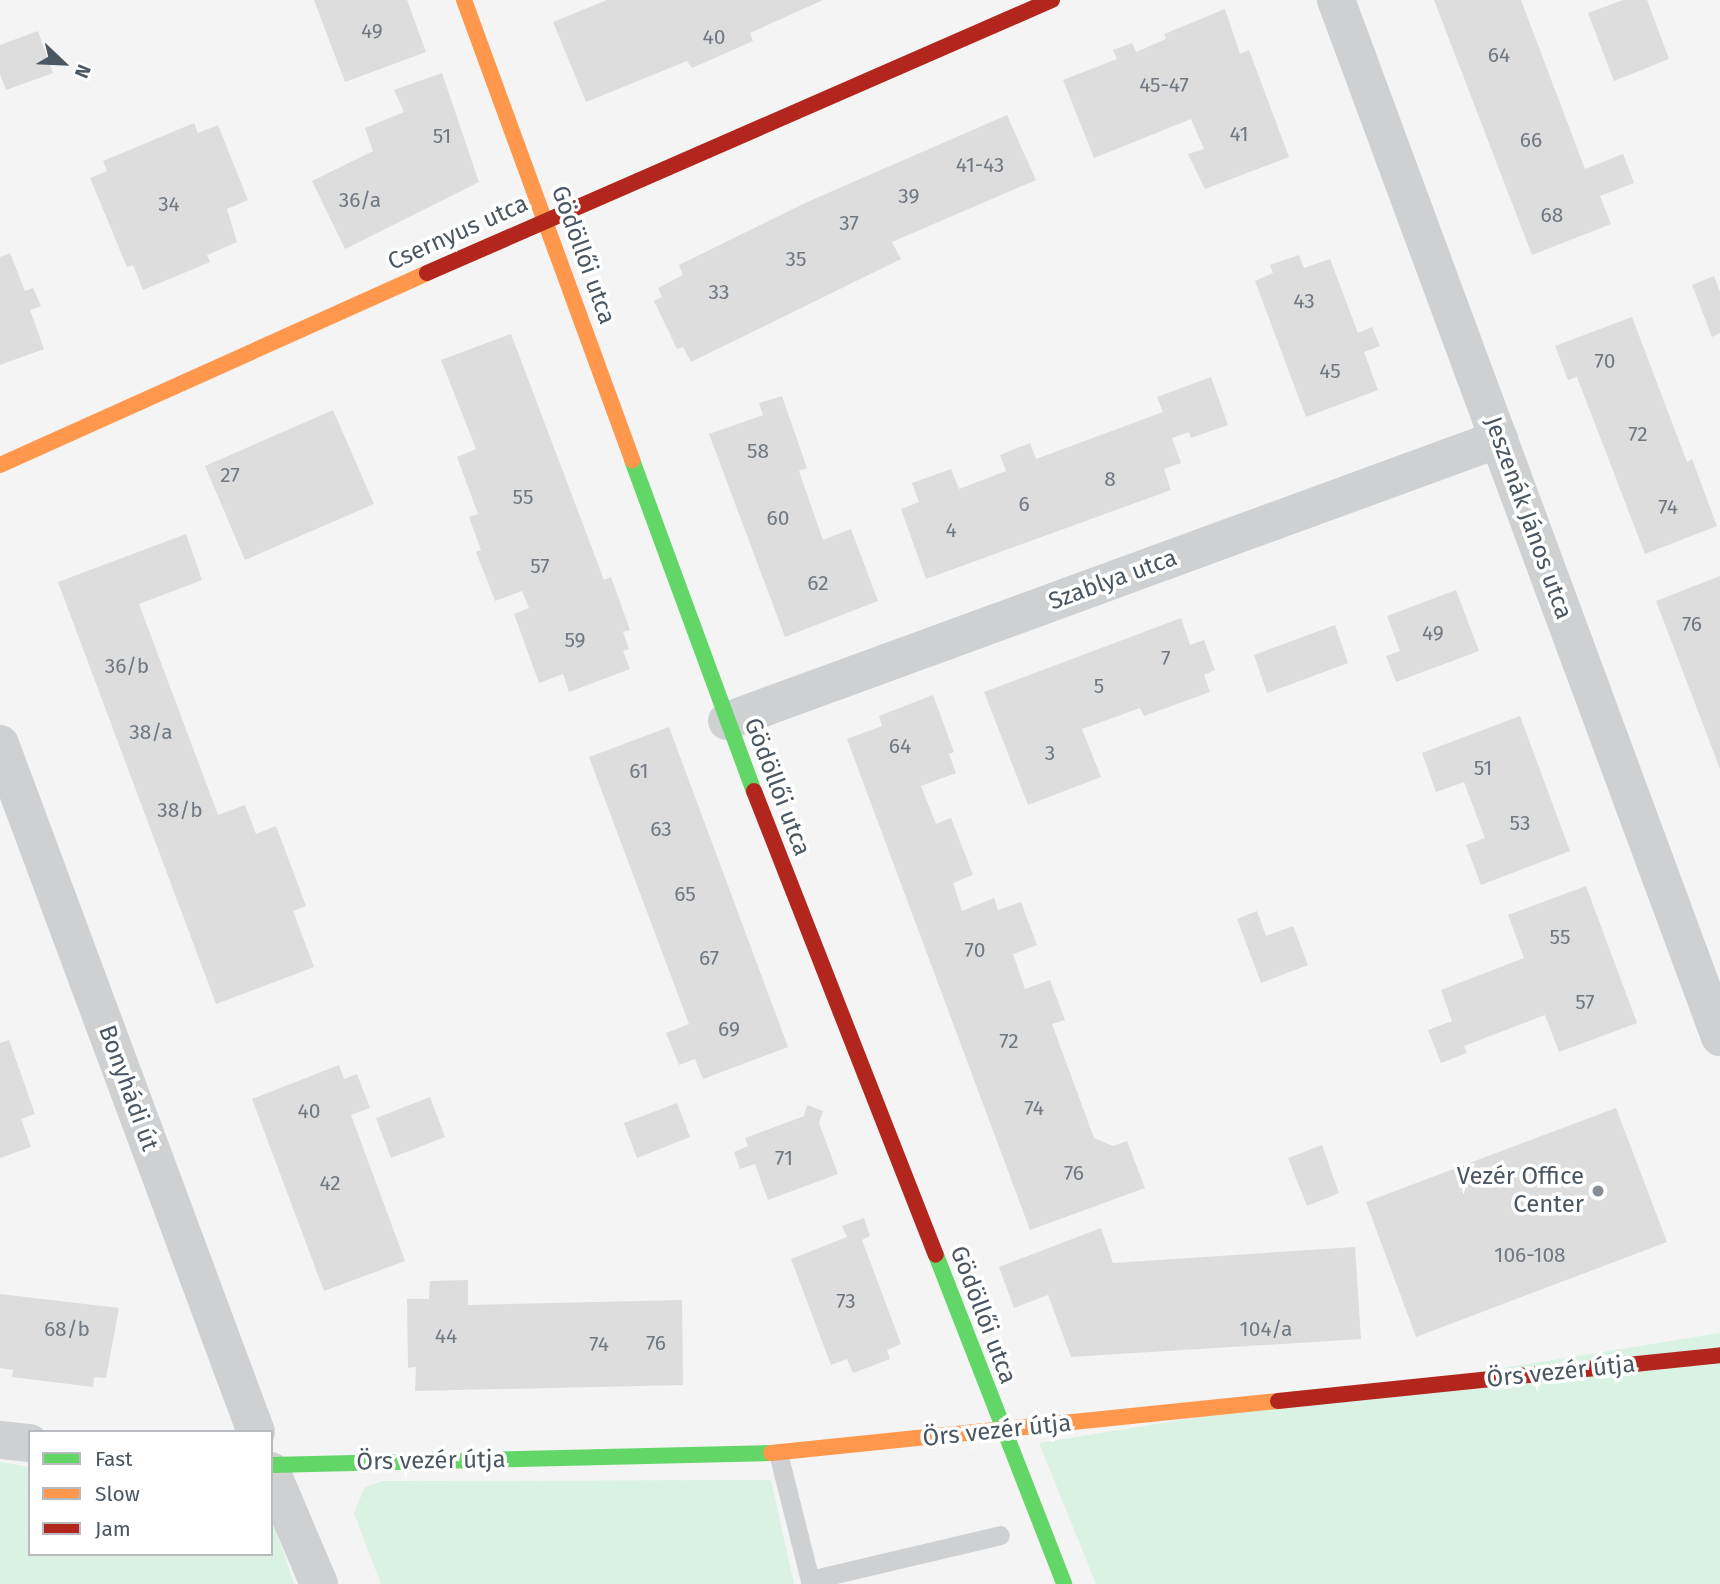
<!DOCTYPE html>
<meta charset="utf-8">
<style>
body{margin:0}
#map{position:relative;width:1720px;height:1584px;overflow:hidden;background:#f4f4f4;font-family:"Fira Sans",sans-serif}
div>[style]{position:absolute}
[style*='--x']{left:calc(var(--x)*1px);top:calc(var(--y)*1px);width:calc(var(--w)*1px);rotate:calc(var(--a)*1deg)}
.green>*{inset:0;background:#d9f2e3}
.building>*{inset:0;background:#ddddde}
.lane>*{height:19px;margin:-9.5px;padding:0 9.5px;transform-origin:9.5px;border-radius:9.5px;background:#ced0d2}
.street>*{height:38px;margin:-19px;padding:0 19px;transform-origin:19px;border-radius:19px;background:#ced0d2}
.fast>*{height:16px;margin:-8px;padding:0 8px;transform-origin:8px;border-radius:8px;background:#63d668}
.slow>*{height:16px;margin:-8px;padding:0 8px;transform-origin:8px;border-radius:8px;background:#ff974d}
.jam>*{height:16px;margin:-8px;padding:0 8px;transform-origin:8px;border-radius:8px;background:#b3261e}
.dots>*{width:19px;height:19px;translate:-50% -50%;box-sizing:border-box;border:4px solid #fff;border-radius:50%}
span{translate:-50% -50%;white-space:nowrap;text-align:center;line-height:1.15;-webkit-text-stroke:7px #fff;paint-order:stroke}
.number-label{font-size:21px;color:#707881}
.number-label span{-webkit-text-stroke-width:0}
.street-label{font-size:24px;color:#4a5661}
.poi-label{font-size:24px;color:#4a5661}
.right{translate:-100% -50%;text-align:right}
.legend{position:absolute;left:28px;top:1430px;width:245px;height:126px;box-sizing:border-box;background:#fff;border:2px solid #b7bbc0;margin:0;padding:9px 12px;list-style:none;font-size:21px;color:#4a5661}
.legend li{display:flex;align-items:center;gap:14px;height:35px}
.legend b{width:35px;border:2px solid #b7bbc0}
.north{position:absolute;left:28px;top:28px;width:70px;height:70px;-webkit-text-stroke:5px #fff;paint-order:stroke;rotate:113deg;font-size:19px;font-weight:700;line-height:28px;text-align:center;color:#4a5661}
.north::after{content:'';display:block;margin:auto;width:24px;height:32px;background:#4a5661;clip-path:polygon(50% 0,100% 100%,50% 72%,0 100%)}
</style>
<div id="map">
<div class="green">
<div style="clip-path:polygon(1720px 1333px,1720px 1584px,1096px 1584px,1039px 1443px)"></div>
<div style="clip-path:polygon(0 1462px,30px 1467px,30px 1554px,271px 1554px,271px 1515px,294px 1584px,0 1584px)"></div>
<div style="clip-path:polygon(771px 1480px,794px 1584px,381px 1584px,354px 1513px,365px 1487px,383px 1481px)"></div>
</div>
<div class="building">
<div style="clip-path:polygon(314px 0,407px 0,426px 52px,345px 82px)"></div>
<div style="clip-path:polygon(607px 0,823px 0,750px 33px,753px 41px,692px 68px,687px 61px,586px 102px,553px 22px)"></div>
<div style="clip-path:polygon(1434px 0,1521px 0,1585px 169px,1623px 154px,1634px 183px,1600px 196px,1611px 224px,1532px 255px)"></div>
<div style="clip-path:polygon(1623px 0,1647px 0,1669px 59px,1614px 81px,1588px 13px)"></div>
<div style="clip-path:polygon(1225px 9px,1240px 54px,1249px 50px,1289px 157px,1205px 189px,1188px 154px,1204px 149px,1191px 119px,1094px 158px,1063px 80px,1117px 59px,1113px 50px,1132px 43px,1136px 52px,1166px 39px,1164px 34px)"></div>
<div style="clip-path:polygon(38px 31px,53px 73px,6px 90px,0 74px,0 45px)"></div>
<div style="clip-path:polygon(442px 73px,479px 182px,345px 249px,312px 181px,373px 151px,365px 128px,404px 112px,394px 90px)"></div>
<div style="clip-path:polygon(1007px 115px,1036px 180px,892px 242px,901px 259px,691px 362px,683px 347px,677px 349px,654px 301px,662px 297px,658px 288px,683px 275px,679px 265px,805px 203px)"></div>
<div style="clip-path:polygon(194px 123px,198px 133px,218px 125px,248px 200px,227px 209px,237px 242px,207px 255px,210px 262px,143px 290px,133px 265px,127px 267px,90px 178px,107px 171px,103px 161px)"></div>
<div style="clip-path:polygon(10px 253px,25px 291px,33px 288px,41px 306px,30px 310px,44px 349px,0 365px,0 257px)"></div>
<div style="clip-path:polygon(1299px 255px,1304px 268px,1330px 259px,1358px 333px,1372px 327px,1380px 346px,1364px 352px,1378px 390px,1306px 417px,1255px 281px,1273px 273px,1270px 265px)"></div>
<div style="clip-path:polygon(1714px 276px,1720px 292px,1720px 333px,1712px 337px,1692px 285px)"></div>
<div style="clip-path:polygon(1632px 317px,1687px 462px,1692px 459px,1717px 526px,1645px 554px,1577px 377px,1568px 380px,1555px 346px)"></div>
<div style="clip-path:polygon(511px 334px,604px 580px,611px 577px,630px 630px,623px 632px,629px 649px,623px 651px,630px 669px,569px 692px,563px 674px,539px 683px,514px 614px,529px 608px,522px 591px,495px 601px,476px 552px,481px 550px,469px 517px,478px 514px,457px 457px,476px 449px,441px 360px)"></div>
<div style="clip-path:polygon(1211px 377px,1228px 425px,1191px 438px,1189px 432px,1172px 438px,1181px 463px,1164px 469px,1171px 490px,926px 579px,901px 509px,919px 502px,912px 483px,951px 469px,959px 489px,1006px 471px,1000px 455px,1030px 443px,1036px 459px,1163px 412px,1157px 397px)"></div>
<div style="clip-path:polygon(782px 396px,807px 468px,799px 471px,823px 540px,851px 529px,878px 601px,785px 637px,709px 434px,763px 415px,759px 403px)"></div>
<div style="clip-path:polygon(333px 410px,374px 504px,245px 560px,205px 466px)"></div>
<div style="clip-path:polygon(186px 534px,202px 580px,139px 604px,218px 815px,245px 805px,256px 834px,276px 826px,306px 906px,293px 911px,314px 967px,216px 1004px,58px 582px)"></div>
<div style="clip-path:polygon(1720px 576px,1720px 769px,1656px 601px)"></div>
<div style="clip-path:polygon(1456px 590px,1479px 651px,1396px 682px,1386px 656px,1400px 651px,1387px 616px)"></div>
<div style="clip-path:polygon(1181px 618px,1190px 645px,1204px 640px,1215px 670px,1204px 675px,1210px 692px,1144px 716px,1140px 708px,1082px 729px,1101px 777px,1028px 805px,984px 692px)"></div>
<div style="clip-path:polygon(1335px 625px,1348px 663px,1267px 693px,1254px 655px)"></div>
<div style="clip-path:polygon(933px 695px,954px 752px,949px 754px,956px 773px,921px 786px,936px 824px,951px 818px,973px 875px,953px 883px,962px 911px,994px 898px,998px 910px,1021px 902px,1037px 945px,1013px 954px,1025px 989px,1050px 980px,1065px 1020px,1052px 1024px,1094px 1138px,1113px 1146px,1127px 1141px,1145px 1188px,1030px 1230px,847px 739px,882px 726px,879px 716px)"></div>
<div style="clip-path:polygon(1520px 716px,1570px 851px,1481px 885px,1466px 845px,1485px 838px,1464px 782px,1436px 792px,1422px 753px)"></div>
<div style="clip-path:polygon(669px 727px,788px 1047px,703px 1079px,695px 1059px,679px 1065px,666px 1033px,689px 1024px,589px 757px)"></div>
<div style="clip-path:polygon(1586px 886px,1637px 1023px,1559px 1052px,1545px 1015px,1464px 1046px,1467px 1053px,1441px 1063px,1428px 1030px,1452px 1021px,1441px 990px,1524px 958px,1508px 915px)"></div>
<div style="clip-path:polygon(1257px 911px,1266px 936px,1293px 926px,1308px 965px,1261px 983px,1237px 919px)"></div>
<div style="clip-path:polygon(9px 1040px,35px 1114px,21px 1119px,31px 1147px,0 1158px,0 1043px)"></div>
<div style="clip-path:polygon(339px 1065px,344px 1079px,357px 1074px,370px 1108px,351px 1115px,405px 1261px,324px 1291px,252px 1099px)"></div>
<div style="clip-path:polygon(430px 1097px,445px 1137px,391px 1158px,376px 1118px)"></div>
<div style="clip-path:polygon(677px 1103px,690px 1137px,637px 1158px,624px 1123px)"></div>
<div style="clip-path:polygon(807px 1105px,823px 1111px,819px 1123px,838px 1174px,768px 1200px,755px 1164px,740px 1169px,734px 1152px,748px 1146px,745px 1138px,804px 1116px)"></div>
<div style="clip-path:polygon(1616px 1108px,1667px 1242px,1416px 1337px,1366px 1202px)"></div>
<div style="clip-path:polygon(1322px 1145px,1339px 1193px,1307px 1206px,1288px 1158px)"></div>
<div style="clip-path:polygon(864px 1218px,870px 1236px,862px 1240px,901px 1344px,887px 1350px,890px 1359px,853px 1373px,847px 1359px,831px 1365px,791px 1259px,847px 1237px,842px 1226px)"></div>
<div style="clip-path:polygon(1101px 1228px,1113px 1263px,1355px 1247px,1361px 1339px,1071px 1357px,1048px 1295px,1014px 1308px,999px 1267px)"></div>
<div style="clip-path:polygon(468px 1280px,468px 1305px,682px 1300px,683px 1385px,415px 1391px,416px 1367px,408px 1368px,407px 1299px,429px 1299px,430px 1281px)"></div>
<div style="clip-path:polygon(0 1294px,119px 1308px,106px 1378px,94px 1377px,93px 1387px,12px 1377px,13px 1370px,0 1368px)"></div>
</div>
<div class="lane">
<div style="--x:778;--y:1453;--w:131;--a:75.9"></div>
<div style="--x:810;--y:1580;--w:195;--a:-13.3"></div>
</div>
<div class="street">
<div style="--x:1336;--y:0;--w:1106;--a:69.68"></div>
<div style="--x:727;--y:721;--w:822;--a:-20.07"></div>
<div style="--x:0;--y:744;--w:734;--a:69.59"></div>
<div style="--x:0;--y:1440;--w:30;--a:6"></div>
<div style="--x:271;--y:1471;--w:123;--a:67"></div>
</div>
<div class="fast">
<div style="--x:632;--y:460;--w:353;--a:69.8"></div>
<div style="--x:936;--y:1255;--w:353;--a:68.7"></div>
<div style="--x:271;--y:1465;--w:500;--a:-1.37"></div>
</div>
<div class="slow">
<div style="--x:464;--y:0;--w:490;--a:69.9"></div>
<div style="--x:0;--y:465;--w:468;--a:-24.2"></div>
<div style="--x:771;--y:1453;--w:510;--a:-5.86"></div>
</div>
<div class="jam">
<div style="--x:427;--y:273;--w:682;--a:-23.6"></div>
<div style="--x:754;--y:791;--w:498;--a:68.6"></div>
<div style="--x:1278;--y:1401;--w:444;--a:-5.9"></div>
</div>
<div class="dots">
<div style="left:1598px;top:1191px;background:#868d94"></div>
</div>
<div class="number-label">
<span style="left:372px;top:31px">49</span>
<span style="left:714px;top:37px">40</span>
<span style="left:1499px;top:55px">64</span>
<span style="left:1164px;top:85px">45-47</span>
<span style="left:1239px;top:134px">41</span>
<span style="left:442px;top:136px">51</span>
<span style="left:1531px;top:140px">66</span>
<span style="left:980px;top:165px">41-43</span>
<span style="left:909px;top:196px">39</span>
<span style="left:360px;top:200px">36/a</span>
<span style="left:169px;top:204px">34</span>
<span style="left:1552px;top:215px">68</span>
<span style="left:849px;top:223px">37</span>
<span style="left:796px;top:259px">35</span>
<span style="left:719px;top:292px">33</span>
<span style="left:1304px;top:301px">43</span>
<span style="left:1605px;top:361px">70</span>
<span style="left:1330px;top:371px">45</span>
<span style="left:1638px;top:434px">72</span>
<span style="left:758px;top:451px">58</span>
<span style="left:230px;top:475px">27</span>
<span style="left:1110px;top:479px">8</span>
<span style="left:523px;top:497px">55</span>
<span style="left:1024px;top:504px">6</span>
<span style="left:1668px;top:507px">74</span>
<span style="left:778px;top:518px">60</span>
<span style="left:951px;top:530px">4</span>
<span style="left:540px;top:566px">57</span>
<span style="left:818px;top:583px">62</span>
<span style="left:1692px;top:624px">76</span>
<span style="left:1433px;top:633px">49</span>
<span style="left:575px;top:640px">59</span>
<span style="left:1166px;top:658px">7</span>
<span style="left:127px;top:666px">36/b</span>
<span style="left:1099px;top:686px">5</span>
<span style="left:151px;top:732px">38/a</span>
<span style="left:900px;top:746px">64</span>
<span style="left:1050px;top:753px">3</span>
<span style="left:1483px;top:768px">51</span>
<span style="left:639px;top:771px">61</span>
<span style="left:180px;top:810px">38/b</span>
<span style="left:1520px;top:823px">53</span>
<span style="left:661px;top:829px">63</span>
<span style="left:685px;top:894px">65</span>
<span style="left:1560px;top:937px">55</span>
<span style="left:975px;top:950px">70</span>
<span style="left:709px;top:958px">67</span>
<span style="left:1585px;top:1002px">57</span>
<span style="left:729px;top:1029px">69</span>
<span style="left:1009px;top:1041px">72</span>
<span style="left:1034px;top:1108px">74</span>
<span style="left:309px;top:1111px">40</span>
<span style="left:784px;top:1158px">71</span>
<span style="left:1074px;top:1173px">76</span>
<span style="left:330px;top:1183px">42</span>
<span style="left:1530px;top:1255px">106-108</span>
<span style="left:846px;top:1301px">73</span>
<span style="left:67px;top:1329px">68/b</span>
<span style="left:1266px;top:1329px">104/a</span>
<span style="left:446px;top:1336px">44</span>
<span style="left:656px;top:1343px">76</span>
<span style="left:599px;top:1344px">74</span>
</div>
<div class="street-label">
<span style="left:458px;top:233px;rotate:-24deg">Csernyus utca</span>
<span style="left:583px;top:255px;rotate:70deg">Gödöllői utca</span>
<span style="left:1528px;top:518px;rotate:70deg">Jeszenák János utca</span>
<span style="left:1113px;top:580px;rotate:-20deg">Szablya utca</span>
<span style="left:777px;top:787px;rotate:69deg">Gödöllői utca</span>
<span style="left:128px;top:1088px;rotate:70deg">Bonyhádi út</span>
<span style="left:983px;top:1315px;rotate:69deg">Gödöllői utca</span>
<span style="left:1561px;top:1372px;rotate:-6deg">Örs vezér útja</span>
<span style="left:997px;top:1431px;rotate:-6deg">Örs vezér útja</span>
<span style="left:431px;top:1461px;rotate:-1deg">Örs vezér útja</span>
</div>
<div class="poi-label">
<span class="right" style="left:1584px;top:1191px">Vezér Office<br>Center</span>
</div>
<ul class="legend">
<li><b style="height:9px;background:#63d668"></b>Fast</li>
<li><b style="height:9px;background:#ff974d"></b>Slow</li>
<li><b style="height:9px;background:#b3261e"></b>Jam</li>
</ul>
<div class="north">N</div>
</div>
